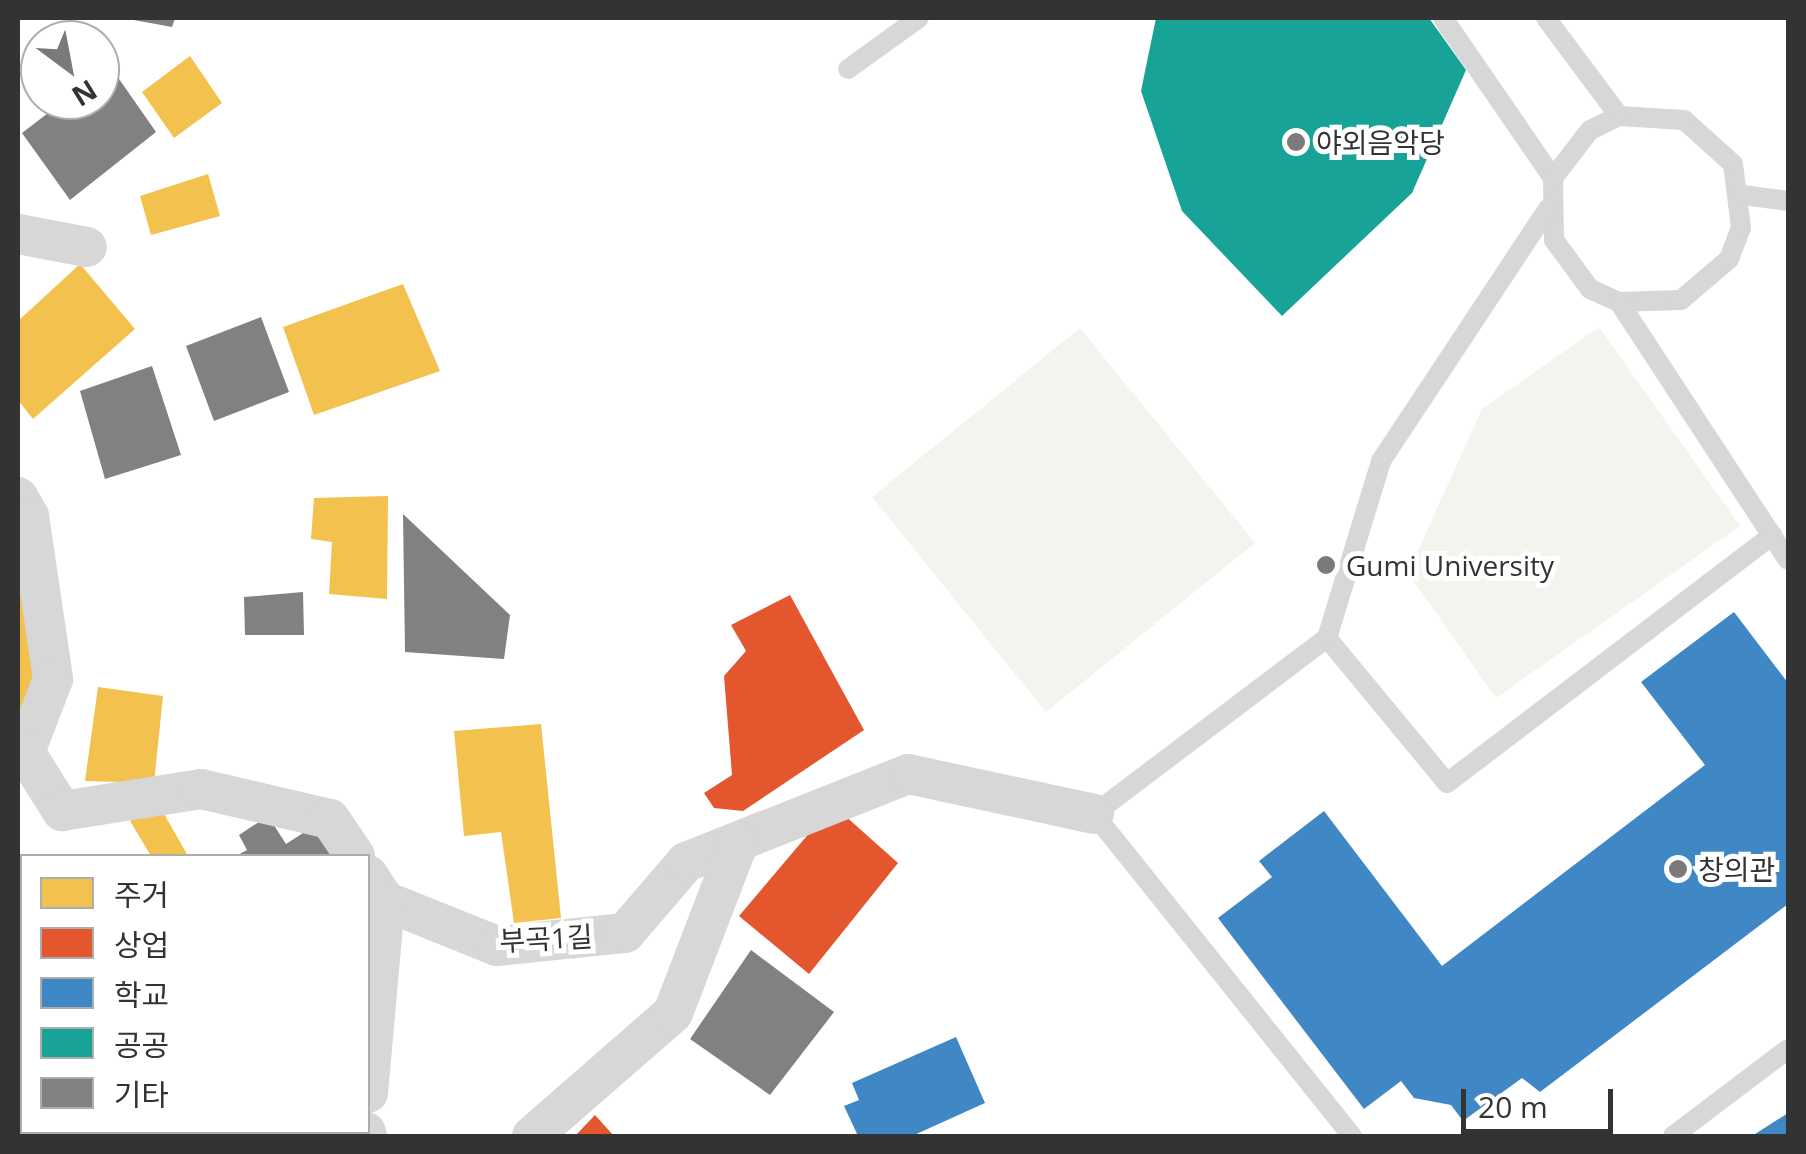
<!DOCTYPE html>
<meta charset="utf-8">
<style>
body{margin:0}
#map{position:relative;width:1806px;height:1154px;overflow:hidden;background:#fff;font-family:"Open Sans","Noto Sans KR",sans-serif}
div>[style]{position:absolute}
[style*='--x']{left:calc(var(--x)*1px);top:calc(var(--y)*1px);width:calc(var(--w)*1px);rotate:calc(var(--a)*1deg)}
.green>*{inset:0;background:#f1f5ed}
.homes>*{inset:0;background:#f2c14e}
.shops>*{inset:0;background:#e4572e}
.schools>*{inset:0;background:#3f88c5}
.public>*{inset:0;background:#17a398}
.building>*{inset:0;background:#818181}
.service>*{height:20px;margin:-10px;padding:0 10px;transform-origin:10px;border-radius:10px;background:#d7d7d7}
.minor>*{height:40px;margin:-20px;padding:0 20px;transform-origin:20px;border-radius:20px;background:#d7d7d7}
.dots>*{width:28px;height:28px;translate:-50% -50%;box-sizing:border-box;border:5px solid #fff;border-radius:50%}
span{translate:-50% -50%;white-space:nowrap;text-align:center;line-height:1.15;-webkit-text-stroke:10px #fff;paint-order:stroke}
.poi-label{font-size:28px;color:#333}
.left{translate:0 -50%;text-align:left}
.street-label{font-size:28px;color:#333}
.frame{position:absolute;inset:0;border:20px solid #333;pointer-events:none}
.legend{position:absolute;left:20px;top:854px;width:350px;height:280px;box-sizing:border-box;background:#fff;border:2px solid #adadad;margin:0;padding:12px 18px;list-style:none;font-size:30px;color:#333}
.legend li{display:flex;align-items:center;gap:20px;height:50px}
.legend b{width:50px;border:2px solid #adadad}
.north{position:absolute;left:20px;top:20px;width:100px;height:100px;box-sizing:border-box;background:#fff;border:2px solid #adadad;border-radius:50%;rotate:148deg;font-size:28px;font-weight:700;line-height:40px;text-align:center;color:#333}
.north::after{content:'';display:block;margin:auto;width:35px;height:45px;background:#7a7a7a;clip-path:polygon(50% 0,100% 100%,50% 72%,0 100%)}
.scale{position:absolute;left:1461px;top:1089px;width:152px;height:45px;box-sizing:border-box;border:5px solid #333;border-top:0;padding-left:12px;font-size:30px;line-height:35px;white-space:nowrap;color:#333;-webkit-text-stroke:8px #fff;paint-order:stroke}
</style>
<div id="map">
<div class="green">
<div style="clip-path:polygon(1599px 327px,1740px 526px,1496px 698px,1408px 573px,1482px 409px)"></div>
<div style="clip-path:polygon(1080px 328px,1255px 543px,1046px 712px,872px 497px)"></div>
</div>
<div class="homes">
<div style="clip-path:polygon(190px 56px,222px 103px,174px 138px,142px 92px)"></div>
<div style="clip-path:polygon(208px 174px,220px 216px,151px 235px,140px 196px)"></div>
<div style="clip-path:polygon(80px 264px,135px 329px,33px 419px,18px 400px,18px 321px)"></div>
<div style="clip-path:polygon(403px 284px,440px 371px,314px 415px,283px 327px)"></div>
<div style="clip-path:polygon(388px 496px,387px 599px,329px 594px,332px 542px,311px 539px,314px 498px)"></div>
<div style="clip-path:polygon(19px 585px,36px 670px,18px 734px,18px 586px)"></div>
<div style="clip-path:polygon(98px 687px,163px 696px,154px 783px,85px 781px)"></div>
<div style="clip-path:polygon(541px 724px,561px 918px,514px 923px,501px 832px,464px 836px,454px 731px)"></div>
<div style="clip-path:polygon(159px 805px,188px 856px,151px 856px,130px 821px)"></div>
</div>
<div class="shops">
<div style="clip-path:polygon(790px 595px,864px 730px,743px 811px,714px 808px,704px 793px,732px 775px,724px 676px,746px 651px,731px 625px)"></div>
<div style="clip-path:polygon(833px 805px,898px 863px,809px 974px,739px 916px)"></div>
<div style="clip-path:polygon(595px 1115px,614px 1136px,575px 1136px)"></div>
</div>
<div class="schools">
<div style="clip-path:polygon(1734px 612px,1788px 683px,1788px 904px,1540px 1092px,1522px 1078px,1463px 1121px,1451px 1105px,1414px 1098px,1401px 1081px,1364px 1109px,1218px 918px,1272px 877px,1259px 861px,1324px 811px,1442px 966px,1705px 765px,1641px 682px)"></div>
<div style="clip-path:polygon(956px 1037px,985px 1103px,912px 1136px,858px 1136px,844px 1106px,859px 1100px,852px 1083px)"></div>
<div style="clip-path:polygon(1788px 1113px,1788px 1136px,1752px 1136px)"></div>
</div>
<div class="public">
<div style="clip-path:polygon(1156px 18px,1429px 18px,1466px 70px,1412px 193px,1282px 316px,1182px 211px,1141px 91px)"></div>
</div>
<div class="building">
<div style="clip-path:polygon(123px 18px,175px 18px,172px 27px)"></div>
<div style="clip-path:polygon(110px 66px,156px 132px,70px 200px,22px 133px,65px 100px,100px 100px,100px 74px)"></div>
<div style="clip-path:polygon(261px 317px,289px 392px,214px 421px,186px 346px)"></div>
<div style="clip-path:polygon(152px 366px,181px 455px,105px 479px,80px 391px)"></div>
<div style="clip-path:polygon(403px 514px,510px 615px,504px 659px,405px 652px)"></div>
<div style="clip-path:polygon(303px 592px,304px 635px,245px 635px,244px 597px)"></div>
<div style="clip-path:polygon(268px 816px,286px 844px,320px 822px,341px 856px,236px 856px,247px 850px,239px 835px)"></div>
<div style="clip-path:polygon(751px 950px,834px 1012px,770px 1095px,690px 1039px)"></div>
</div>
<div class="service">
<div style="--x:1443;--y:18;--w:194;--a:55.5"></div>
<div style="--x:1553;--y:178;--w:62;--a:89.1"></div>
<div style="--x:1554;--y:240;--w:61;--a:53.7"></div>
<div style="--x:1590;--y:289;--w:32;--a:24"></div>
<div style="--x:1619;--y:302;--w:62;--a:-1.8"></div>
<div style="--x:1681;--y:300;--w:63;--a:-40.5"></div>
<div style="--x:1729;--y:259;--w:33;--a:-69"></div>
<div style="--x:1741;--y:228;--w:64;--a:-97.1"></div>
<div style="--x:1733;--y:164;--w:66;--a:-138.1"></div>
<div style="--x:1684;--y:120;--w:65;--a:-176.5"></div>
<div style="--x:1619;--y:116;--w:32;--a:154"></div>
<div style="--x:1590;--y:130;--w:61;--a:127.6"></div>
<div style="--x:1546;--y:18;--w:122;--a:53.3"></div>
<div style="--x:848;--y:69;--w:87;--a:-35.7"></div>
<div style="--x:1743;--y:195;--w:45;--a:7.6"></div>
<div style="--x:1619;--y:302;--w:308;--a:56.8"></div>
<div style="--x:1327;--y:638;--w:188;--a:50.4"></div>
<div style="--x:1447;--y:783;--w:409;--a:-37.3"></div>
<div style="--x:1352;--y:1136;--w:413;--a:-128.7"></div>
<div style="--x:1094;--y:814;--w:292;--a:-37.1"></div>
<div style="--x:1327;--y:638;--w:185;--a:-73"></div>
<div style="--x:1381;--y:461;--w:302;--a:-56.5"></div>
<div style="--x:1673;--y:1136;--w:144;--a:-37.1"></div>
</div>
<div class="minor">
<div style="--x:18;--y:234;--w:70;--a:10.7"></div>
<div style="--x:18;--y:497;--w:22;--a:60"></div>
<div style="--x:29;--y:516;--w:165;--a:81.6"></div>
<div style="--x:53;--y:679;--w:78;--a:111"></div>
<div style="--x:25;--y:752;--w:70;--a:57.9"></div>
<div style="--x:62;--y:811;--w:141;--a:-9"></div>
<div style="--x:201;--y:789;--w:132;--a:13.1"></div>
<div style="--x:330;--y:819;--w:45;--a:56"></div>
<div style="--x:368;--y:875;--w:31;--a:57"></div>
<div style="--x:385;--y:901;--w:121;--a:21.9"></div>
<div style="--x:497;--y:946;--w:129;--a:-5.8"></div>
<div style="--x:625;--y:933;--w:94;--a:-49.3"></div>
<div style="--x:686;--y:862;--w:239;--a:-21.6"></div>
<div style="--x:908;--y:774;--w:190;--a:12.1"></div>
<div style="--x:368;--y:1093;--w:193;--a:-84.9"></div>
<div style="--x:366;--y:1132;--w:4;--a:76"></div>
<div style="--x:532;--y:1136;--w:187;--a:-41.1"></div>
<div style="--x:673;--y:1013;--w:184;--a:-69"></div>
</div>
<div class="dots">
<div style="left:1296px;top:142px;background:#7a7a7a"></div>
<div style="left:1326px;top:565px;background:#7a7a7a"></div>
<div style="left:1678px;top:869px;background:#7a7a7a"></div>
</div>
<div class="poi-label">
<span class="left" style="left:1316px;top:142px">야외음악당</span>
<span class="left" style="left:1346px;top:565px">Gumi University</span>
<span class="left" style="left:1698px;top:869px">창의관</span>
</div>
<div class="street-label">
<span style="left:546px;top:938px;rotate:-3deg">부곡1길</span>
</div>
<div class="frame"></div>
<ul class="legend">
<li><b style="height:28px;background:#f2c14e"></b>주거</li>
<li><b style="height:28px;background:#e4572e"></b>상업</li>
<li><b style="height:28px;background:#3f88c5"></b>학교</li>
<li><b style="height:28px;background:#17a398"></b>공공</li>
<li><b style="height:28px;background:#818181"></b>기타</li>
</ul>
<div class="north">N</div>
<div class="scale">20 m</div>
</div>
